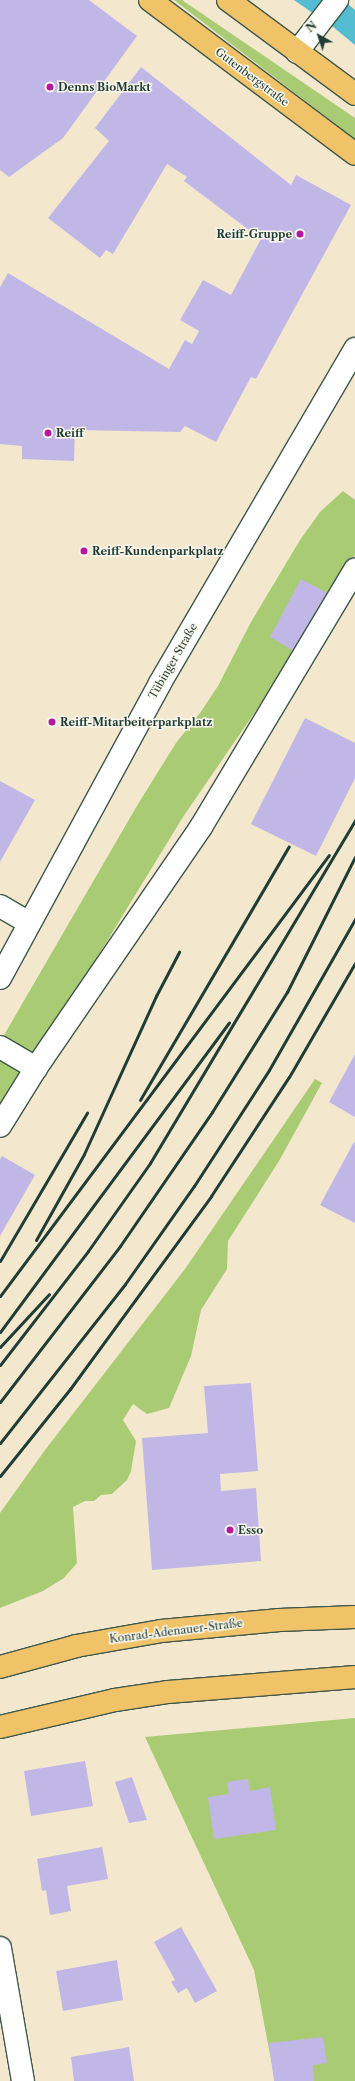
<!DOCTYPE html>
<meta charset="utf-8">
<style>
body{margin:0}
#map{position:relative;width:355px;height:2081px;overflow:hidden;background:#f3e8ce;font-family:"Libre Caslon Text",serif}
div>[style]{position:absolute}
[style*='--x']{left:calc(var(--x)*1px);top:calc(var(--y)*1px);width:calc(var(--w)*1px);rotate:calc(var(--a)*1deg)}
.green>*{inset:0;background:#a9cb74}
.water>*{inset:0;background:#53bcd1}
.building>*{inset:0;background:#c1b7e6}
.roads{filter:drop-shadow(1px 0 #3f574b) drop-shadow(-1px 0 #3f574b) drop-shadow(0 1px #3f574b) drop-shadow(0 -1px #3f574b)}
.minor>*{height:22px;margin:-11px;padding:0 11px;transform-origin:11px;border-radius:11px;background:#fff}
.major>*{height:22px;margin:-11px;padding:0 11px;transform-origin:11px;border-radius:11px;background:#f1c369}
.rail>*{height:3px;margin:-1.5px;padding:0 1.5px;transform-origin:1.5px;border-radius:1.5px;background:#1f3d34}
.dots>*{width:11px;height:11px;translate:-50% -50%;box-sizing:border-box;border:2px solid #fbf7ec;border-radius:50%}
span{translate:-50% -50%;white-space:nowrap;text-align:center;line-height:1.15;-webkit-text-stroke:3px #fbf7ec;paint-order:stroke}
.street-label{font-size:11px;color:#1f3d34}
.poi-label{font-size:11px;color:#1f3d34;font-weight:700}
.left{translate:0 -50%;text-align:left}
.right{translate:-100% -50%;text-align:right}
.north{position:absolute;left:299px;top:16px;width:40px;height:40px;-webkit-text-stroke:3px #fbf7ec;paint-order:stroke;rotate:320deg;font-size:11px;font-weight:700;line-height:16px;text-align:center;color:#1f3d34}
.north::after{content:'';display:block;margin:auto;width:14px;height:18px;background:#1f3d34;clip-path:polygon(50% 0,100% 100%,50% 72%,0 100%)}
</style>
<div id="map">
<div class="green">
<div style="clip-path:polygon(174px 0,182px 0,355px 118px,355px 139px)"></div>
<div style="clip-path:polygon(343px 491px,355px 500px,355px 555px,327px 593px,296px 652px,183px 817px,85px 977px,0 1132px,0 1042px,138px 804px,176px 743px,200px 713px,218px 686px,251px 622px,300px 540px,320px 512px)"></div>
<div style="clip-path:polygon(315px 1079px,322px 1083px,279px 1161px,228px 1241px,227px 1269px,201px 1310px,191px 1356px,169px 1408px,147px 1414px,133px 1404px,123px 1420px,136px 1441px,131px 1471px,127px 1480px,112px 1494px,101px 1495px,94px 1501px,85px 1501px,73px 1507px,77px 1563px,64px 1578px,43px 1591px,0 1608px,0 1513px,45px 1450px,185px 1269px)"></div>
<div style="clip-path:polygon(355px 1718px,355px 2081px,275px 2081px,254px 1970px,145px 1737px)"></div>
</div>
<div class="water">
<div style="clip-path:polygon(294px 0,329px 0,317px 16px)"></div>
<div style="clip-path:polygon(343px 0,355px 10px,355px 45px,326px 21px)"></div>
</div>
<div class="building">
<div style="clip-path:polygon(0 0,89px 0,137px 36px,63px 138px,9px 177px,0 170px)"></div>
<div style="clip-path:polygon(141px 67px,291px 185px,296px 175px,351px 205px,256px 379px,251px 377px,216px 442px,185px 426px,180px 432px,75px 430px,74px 461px,22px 459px,22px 446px,0 444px,0 287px,8px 273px,169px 369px,185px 340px,192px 344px,199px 331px,180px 320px,203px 280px,231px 295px,261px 239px,184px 181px,187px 177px,167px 164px,113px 254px,106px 250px,100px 258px,48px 218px,109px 141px,95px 128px)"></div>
<div style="clip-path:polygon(301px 579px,327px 593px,296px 652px,270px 637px)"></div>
<div style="clip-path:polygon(305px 718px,355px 743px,355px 778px,316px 856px,251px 824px)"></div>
<div style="clip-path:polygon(0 781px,35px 800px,0 862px)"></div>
<div style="clip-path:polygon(355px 1054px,355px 1117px,329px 1102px)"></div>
<div style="clip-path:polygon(354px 1142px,355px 1143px,355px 1223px,320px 1205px)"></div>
<div style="clip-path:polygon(2px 1156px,35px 1175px,0 1236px,0 1159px)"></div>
<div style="clip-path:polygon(251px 1383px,258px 1471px,220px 1474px,221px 1491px,256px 1488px,261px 1561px,152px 1570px,142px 1438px,208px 1433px,204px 1386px)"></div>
<div style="clip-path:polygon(85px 1761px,93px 1806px,31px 1816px,24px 1771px)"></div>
<div style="clip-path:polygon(132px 1777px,147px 1820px,129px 1823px,115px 1782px)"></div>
<div style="clip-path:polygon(248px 1779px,250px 1791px,270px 1787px,276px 1830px,214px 1839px,208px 1797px,229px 1794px,227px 1782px)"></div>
<div style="clip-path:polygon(102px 1847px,108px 1879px,67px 1886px,71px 1911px,50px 1915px,46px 1890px,42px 1891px,37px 1859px)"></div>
<div style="clip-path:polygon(181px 1927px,217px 1991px,195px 2003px,187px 1988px,178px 1993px,171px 1982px,175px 1980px,154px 1942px)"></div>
<div style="clip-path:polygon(117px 1960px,123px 2000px,63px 2011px,56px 1971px)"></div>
<div style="clip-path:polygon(323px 2037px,327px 2063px,313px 2065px,314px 2081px,274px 2081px,269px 2043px)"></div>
<div style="clip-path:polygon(129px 2047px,134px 2081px,74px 2081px,71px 2057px)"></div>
</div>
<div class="roads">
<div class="minor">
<div style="--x:297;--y:52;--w:66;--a:-52.4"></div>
<div style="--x:0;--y:906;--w:34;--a:30"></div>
<div style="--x:0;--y:978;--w:336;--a:-61.5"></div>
<div style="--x:160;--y:683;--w:387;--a:-59.7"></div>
<div style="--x:0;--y:1047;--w:42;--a:30.3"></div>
<div style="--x:36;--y:1068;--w:68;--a:121.8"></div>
<div style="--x:36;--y:1068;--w:292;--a:-55.6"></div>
<div style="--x:201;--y:827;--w:300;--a:-59.1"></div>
<div style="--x:0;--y:1948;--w:135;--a:80.2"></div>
</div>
<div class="major">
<div style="--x:150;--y:0;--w:256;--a:36.9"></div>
<div style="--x:228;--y:0;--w:158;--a:36.5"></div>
<div style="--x:0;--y:1667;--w:79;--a:-15.4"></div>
<div style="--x:76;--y:1646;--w:86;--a:-10"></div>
<div style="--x:161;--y:1631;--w:119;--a:-5.3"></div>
<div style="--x:279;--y:1620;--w:76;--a:-2.3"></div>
<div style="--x:0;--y:1727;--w:118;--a:-13.2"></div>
<div style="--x:115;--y:1700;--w:54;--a:-8.6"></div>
<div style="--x:168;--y:1692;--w:188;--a:-4.6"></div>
</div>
</div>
<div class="rail">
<div style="--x:140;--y:1100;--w:294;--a:-59.6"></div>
<div style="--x:36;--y:1240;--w:98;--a:-60.8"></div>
<div style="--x:84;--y:1154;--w:174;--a:-65.5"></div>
<div style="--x:156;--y:996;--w:50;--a:-62.4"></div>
<div style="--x:0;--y:1261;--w:172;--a:-59.6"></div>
<div style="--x:0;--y:1296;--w:550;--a:-53.28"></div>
<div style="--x:0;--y:1332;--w:385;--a:-53.5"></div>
<div style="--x:0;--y:1347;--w:72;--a:-47.2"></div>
<div style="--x:0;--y:1365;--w:144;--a:-52.3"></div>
<div style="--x:88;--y:1251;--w:108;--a:-54.8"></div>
<div style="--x:150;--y:1163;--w:400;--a:-59.1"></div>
<div style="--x:0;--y:1402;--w:197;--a:-52.4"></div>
<div style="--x:120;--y:1246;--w:163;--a:-55.5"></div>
<div style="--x:212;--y:1112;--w:142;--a:-58"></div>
<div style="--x:287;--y:992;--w:151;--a:-63.3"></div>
<div style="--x:0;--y:1443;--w:202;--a:-51.8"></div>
<div style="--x:125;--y:1284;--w:120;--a:-54.9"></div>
<div style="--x:194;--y:1186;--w:138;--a:-57.1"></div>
<div style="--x:269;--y:1070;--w:174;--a:-60.3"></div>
<div style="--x:0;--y:1476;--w:112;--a:-51.2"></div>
<div style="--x:70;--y:1389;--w:239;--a:-53.8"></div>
<div style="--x:211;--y:1196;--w:142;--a:-56.8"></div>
<div style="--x:289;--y:1077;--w:132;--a:-59.9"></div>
</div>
<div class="dots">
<div style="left:50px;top:87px;background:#b5179e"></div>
<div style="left:300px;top:234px;background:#b5179e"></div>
<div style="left:48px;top:433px;background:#b5179e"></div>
<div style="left:84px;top:551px;background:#b5179e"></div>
<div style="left:52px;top:722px;background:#b5179e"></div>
<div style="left:230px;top:1530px;background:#b5179e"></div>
</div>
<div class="street-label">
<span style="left:252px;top:77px;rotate:37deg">Gutenbergstraße</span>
<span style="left:173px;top:661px;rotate:-60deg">Tübinger Straße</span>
<span style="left:176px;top:1631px;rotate:-7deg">Konrad-Adenauer-Straße</span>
</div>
<div class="poi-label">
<span class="left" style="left:58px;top:87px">Denns BioMarkt</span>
<span class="right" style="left:292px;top:234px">Reiff-Gruppe</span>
<span class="left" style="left:56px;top:433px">Reiff</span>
<span class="left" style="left:92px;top:551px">Reiff-Kundenparkplatz</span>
<span class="left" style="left:60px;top:722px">Reiff-Mitarbeiterparkplatz</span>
<span class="left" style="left:238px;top:1530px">Esso</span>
</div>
<div class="north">N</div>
</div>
